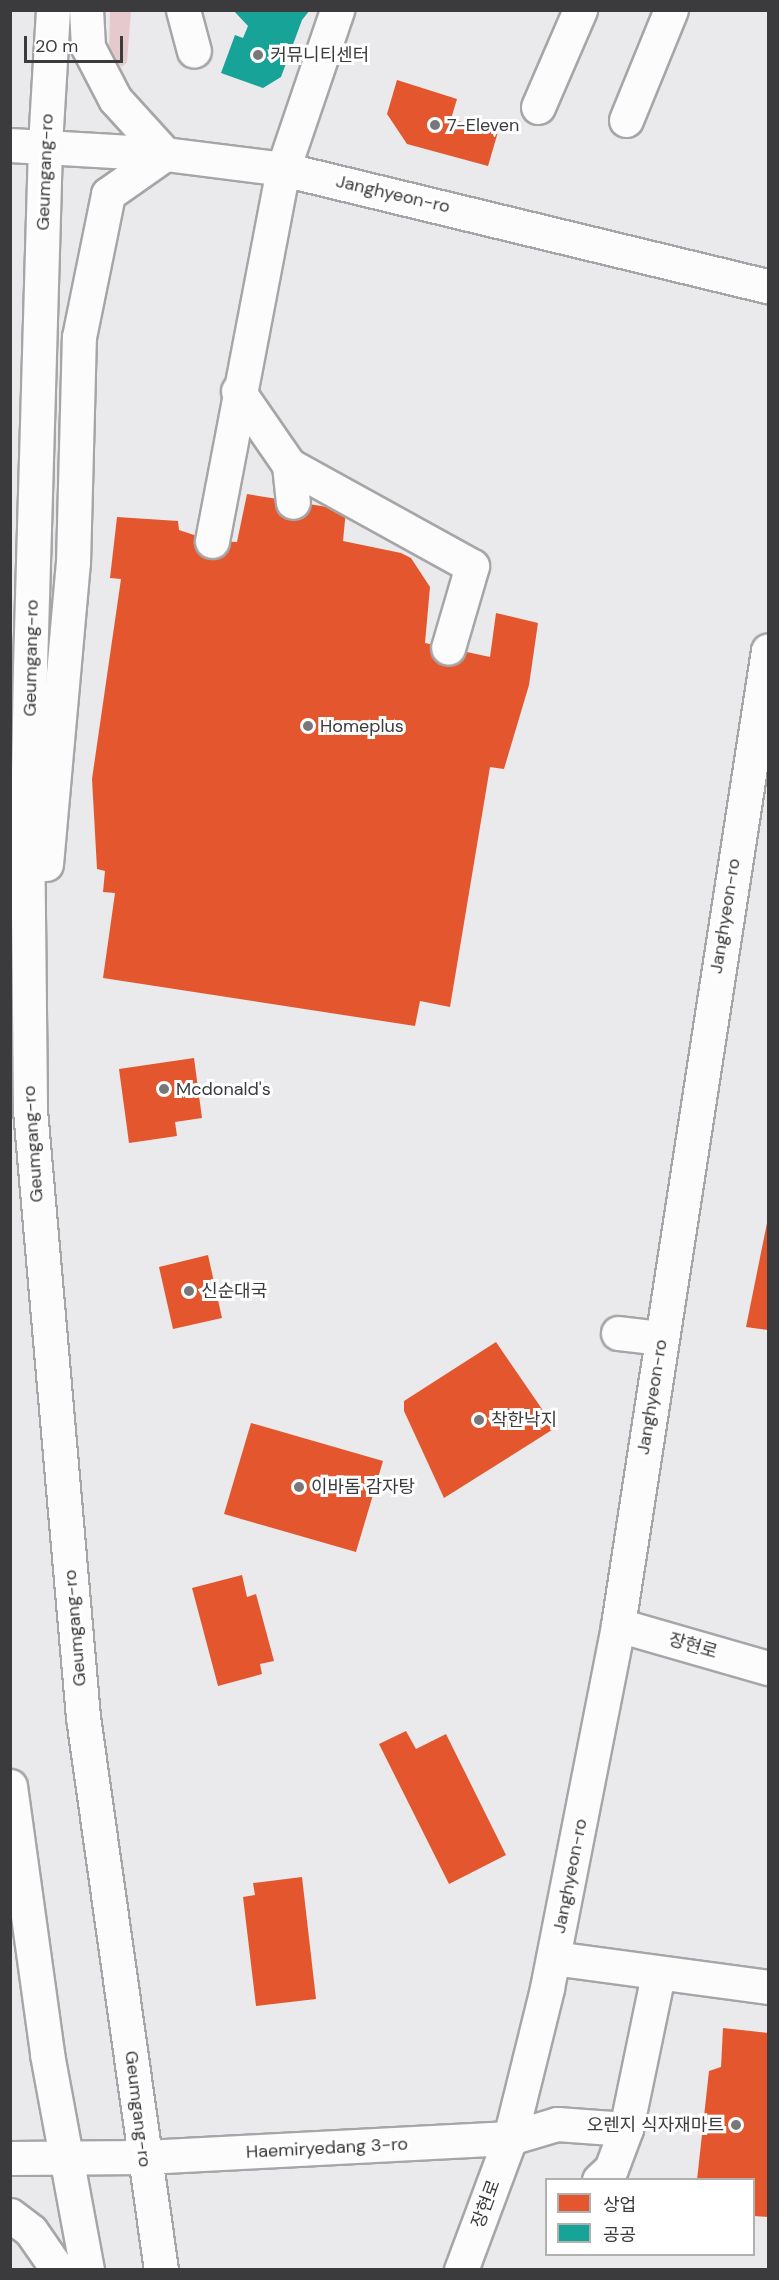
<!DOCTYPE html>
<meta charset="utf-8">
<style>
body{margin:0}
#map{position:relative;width:779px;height:2280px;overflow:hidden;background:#eae9eb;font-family:"DM Sans","Noto Sans KR",sans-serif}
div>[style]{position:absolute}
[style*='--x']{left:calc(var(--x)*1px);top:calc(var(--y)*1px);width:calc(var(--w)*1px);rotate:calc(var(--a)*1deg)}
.green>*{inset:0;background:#e6c9cc}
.shops>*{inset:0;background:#e4572e}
.public>*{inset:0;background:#17a398}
.roads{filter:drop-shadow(2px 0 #a6a5a7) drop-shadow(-2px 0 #a6a5a7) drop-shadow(0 2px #a6a5a7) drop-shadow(0 -2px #a6a5a7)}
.minor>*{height:33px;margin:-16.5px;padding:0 16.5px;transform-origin:16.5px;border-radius:16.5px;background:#fcfcfc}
.major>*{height:33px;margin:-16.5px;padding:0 16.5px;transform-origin:16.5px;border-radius:16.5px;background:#fcfcfc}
.dots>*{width:16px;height:16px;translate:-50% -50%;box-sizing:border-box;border:3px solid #fff;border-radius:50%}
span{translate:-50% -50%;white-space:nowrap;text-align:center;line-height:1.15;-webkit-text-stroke:6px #fff;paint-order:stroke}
.poi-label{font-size:18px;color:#3b3a3c}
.left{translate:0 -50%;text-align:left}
.right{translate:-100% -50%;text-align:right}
.street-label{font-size:18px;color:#3b3a3c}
.frame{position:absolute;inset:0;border:12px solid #3b3a3c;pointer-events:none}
.legend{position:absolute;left:545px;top:2178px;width:210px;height:78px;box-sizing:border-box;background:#fff;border:2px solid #b1b0b1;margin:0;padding:8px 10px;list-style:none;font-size:18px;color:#3b3a3c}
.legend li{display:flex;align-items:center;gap:12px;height:30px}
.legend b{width:30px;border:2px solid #b1b0b1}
.scale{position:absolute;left:24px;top:36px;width:99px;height:27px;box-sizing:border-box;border:3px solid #3b3a3c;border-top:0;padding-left:8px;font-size:18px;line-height:21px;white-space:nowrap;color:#3b3a3c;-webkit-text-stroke:4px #fff;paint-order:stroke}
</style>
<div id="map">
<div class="green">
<div style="clip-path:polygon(110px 11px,131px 11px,127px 62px,122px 67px,109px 55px)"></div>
</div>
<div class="shops">
<div style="clip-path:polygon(397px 80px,457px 99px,451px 119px,498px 132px,488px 166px,407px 144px,387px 114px)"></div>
<div style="clip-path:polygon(247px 494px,346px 510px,343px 541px,401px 553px,411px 558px,430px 587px,425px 643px,490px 657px,496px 613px,538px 623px,529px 685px,504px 769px,490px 767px,450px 1007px,420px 1001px,415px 1026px,103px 978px,115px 893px,103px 892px,105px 871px,97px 869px,92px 779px,121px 579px,110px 578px,117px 517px,178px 521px,179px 530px,212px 541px,237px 542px)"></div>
<div style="clip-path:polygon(194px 1058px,202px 1118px,175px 1122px,177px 1136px,129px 1143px,119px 1069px)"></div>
<div style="clip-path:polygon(767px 1223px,768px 1223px,768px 1330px,746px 1327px)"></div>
<div style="clip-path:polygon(208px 1255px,222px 1318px,173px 1329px,159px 1267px)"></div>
<div style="clip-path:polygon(496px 1342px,555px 1428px,444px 1498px,404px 1411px,404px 1401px)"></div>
<div style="clip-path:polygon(251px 1423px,383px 1461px,356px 1552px,224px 1514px)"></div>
<div style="clip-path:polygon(242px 1575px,247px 1597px,256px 1594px,274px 1661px,260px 1664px,262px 1674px,218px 1686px,192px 1588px)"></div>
<div style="clip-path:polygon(406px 1731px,416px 1749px,446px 1734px,506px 1855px,449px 1884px,379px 1744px)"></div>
<div style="clip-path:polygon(302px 1877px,316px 1999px,256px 2006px,243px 1897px,255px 1895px,253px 1883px)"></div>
<div style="clip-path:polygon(723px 2028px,768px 2033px,768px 2217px,754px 2216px,754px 2180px,697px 2180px,709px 2071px,721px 2067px)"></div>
</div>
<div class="public">
<div style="clip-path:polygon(233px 10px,310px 10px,302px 20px,281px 77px,263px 88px,221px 73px,235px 35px,243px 38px,248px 26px)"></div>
</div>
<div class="roads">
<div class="minor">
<div style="--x:183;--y:10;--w:42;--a:75"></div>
<div style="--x:538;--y:107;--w:106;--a:-66.6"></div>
<div style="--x:626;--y:120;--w:119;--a:-67.8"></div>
<div style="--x:10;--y:145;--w:155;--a:3.3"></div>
<div style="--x:165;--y:154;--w:119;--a:7.2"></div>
<div style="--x:283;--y:169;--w:499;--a:13.6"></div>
<div style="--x:238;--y:391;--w:90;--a:55.4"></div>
<div style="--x:289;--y:465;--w:209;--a:28.9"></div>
<div style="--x:472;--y:566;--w:85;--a:106.3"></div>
<div style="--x:289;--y:465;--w:37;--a:84"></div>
<div style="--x:212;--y:541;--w:379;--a:-79.2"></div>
<div style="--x:283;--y:169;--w:168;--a:-71.2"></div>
<div style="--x:618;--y:1333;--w:43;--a:6.6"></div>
<div style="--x:618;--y:1625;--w:156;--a:16"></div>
<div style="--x:554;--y:1958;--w:216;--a:7.7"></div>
<div style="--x:10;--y:2158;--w:135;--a:-0.4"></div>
<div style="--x:145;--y:2157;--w:365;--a:-3"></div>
<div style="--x:510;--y:2138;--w:49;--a:-16.6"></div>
<div style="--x:557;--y:2124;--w:69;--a:4.1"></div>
<div style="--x:626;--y:2129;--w:158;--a:-78.3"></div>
<div style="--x:599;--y:2180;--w:16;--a:-43"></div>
<div style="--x:611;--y:2169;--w:43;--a:-69.4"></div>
<div style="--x:461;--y:2270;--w:141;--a:-69.6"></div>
<div style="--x:510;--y:2138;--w:154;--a:-76.1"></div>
<div style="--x:547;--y:1988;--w:370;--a:-78.9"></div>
<div style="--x:618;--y:1625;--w:986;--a:-81.25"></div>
</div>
<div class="major">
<div style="--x:53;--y:10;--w:136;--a:93.4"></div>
<div style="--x:45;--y:146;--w:521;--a:91.65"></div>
<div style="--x:30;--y:667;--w:152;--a:91.1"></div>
<div style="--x:27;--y:819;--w:291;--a:89.4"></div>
<div style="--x:30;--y:1110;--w:609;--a:85.01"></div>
<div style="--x:83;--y:1717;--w:558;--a:81.97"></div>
<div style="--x:46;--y:864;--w:302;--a:-84.9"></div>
<div style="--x:73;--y:563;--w:226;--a:-88.5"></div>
<div style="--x:79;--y:337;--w:146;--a:-78.5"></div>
<div style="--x:108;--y:194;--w:70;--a:-35.1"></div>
<div style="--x:165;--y:154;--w:74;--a:-132.3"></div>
<div style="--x:115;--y:99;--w:59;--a:-117.4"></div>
<div style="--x:88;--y:47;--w:37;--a:-93"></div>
<div style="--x:10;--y:1786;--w:271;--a:82.1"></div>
<div style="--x:47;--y:2054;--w:220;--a:79.5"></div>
<div style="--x:10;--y:2215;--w:26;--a:37"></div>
<div style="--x:31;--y:2231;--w:47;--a:55.3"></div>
</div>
</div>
<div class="dots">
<div style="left:258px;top:55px;background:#787779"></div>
<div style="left:435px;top:125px;background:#787779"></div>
<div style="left:308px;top:726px;background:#787779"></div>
<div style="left:164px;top:1089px;background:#787779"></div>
<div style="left:189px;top:1291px;background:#787779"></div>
<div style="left:479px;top:1420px;background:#787779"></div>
<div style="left:299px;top:1487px;background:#787779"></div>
<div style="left:736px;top:2125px;background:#787779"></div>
</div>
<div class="poi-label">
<span class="left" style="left:270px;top:55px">커뮤니티센터</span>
<span class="left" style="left:447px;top:125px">7-Eleven</span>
<span class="left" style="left:320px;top:726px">Homeplus</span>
<span class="left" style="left:176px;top:1089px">Mcdonald's</span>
<span class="left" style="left:201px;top:1291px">신순대국</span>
<span class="left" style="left:491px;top:1420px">착한낙지</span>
<span class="left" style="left:311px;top:1487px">이바돔 감자탕</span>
<span class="right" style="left:724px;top:2125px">오렌지 식자재마트</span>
</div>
<div class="street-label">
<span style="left:45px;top:172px;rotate:-88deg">Geumgang-ro</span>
<span style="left:393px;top:194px;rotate:13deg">Janghyeon-ro</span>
<span style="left:31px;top:658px;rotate:-89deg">Geumgang-ro</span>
<span style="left:725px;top:916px;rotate:-81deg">Janghyeon-ro</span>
<span style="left:33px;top:1144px;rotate:-94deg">Geumgang-ro</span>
<span style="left:652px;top:1397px;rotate:-81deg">Janghyeon-ro</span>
<span style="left:75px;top:1628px;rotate:-95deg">Geumgang-ro</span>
<span style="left:693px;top:1646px;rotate:16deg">장현로</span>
<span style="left:570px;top:1876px;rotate:-79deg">Janghyeon-ro</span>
<span style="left:138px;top:2109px;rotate:83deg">Geumgang-ro</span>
<span style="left:327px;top:2148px;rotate:-3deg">Haemiryedang 3-ro</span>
<span style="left:486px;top:2204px;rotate:-70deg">장현로</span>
</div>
<div class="frame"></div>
<ul class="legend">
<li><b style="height:16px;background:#e4572e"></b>상업</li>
<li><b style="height:16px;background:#17a398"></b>공공</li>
</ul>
<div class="scale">20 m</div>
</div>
